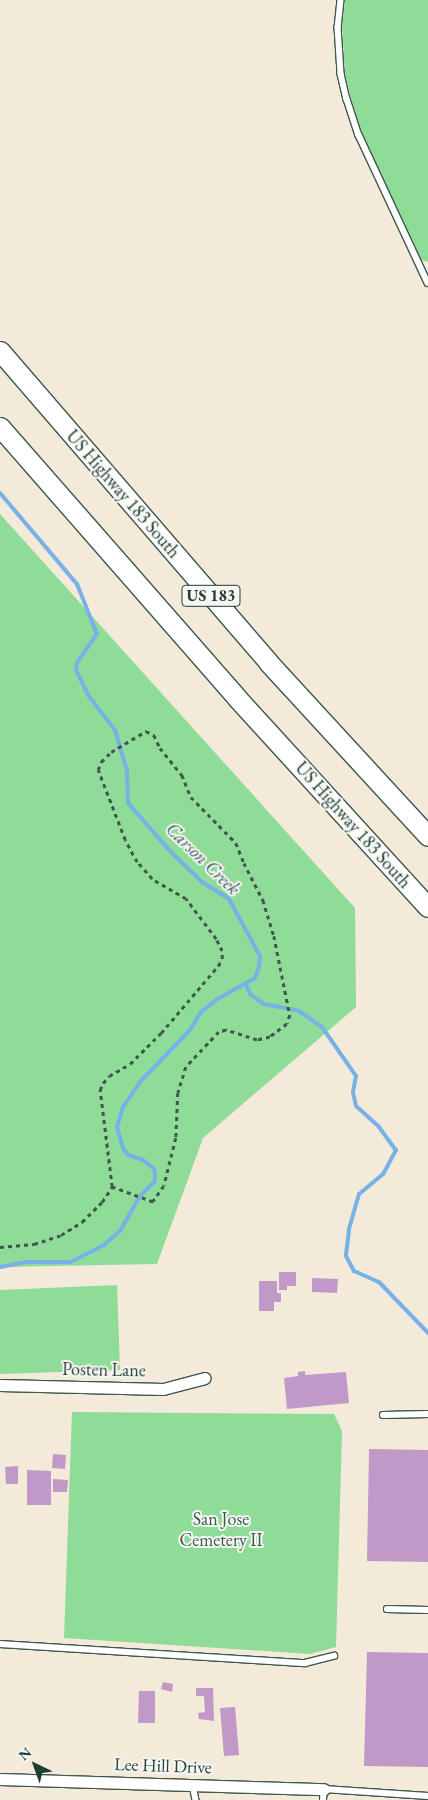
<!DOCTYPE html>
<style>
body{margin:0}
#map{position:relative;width:428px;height:1800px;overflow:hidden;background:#f4eada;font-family:"EB Garamond",serif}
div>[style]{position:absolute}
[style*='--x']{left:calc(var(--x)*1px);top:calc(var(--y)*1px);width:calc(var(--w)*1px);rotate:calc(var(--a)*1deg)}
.green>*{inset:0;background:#8fdb98}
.stream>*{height:4px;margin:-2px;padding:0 2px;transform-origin:2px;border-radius:2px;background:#76b2e7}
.building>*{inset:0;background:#c199c9}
.path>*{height:2.5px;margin-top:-1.25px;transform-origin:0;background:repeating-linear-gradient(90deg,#3f574d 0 4px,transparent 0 8px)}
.roads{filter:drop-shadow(1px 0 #3f574d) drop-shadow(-1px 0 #3f574d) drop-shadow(0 1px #3f574d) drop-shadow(0 -1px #3f574d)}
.service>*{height:5.5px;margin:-2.75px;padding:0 2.75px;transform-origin:2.75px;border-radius:2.75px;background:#fff}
.minor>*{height:11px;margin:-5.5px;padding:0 5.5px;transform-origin:5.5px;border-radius:5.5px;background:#fff}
.trunk>*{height:19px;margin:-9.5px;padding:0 9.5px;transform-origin:9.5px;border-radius:9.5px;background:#fff}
span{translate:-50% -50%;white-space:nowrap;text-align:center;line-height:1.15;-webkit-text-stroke:4px #f6f6f2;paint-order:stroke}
.shield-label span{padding:1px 4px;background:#f6f6f2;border:1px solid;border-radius:4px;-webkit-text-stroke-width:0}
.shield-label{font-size:16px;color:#1f3d34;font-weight:700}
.street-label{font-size:18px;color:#1f3d34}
.park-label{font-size:18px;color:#355d48}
.water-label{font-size:19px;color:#355a61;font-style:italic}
.north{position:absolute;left:10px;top:1740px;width:50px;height:50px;-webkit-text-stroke:4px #f6f6f2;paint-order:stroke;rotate:318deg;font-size:14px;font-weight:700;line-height:20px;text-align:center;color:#1f3d34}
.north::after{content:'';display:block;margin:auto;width:18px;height:22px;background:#1f3d34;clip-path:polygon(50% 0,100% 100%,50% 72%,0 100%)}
</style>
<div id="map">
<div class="green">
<div style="clip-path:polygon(345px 0,428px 0,428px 262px,421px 260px,360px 133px,345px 75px,342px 25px)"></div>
<div style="clip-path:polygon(0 514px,355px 908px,356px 1007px,203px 1138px,157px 1264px,0 1267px)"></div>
<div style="clip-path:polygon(117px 1285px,120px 1370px,0 1374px,0 1290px)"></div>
<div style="clip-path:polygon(72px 1412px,334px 1414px,342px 1431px,336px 1647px,310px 1654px,64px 1638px)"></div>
</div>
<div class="stream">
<div style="--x:0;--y:493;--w:119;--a:49.8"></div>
<div style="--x:77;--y:584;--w:54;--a:68.2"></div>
<div style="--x:97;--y:634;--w:35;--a:125"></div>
<div style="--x:77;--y:663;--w:7;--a:98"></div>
<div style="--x:76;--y:670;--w:28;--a:64"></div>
<div style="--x:88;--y:695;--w:44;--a:52.4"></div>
<div style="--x:115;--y:730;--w:43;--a:73.7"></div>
<div style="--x:127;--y:771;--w:32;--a:88"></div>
<div style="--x:128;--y:803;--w:64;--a:48.8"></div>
<div style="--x:170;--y:851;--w:45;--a:44.1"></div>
<div style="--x:202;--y:882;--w:32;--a:32"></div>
<div style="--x:229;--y:899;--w:65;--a:61.5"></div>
<div style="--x:260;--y:956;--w:11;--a:95"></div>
<div style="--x:259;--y:967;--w:12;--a:110"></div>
<div style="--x:255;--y:978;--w:45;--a:150.6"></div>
<div style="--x:216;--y:1000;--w:21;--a:141"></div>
<div style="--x:200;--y:1013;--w:20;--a:120"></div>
<div style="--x:190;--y:1030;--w:72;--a:133.9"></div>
<div style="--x:140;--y:1082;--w:30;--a:124"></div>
<div style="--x:123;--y:1107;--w:21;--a:107"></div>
<div style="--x:117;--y:1127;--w:22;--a:74"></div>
<div style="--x:123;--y:1148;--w:9;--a:54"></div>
<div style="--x:128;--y:1155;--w:16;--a:18"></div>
<div style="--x:143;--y:1160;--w:14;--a:39"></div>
<div style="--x:154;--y:1169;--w:6;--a:81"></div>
<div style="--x:155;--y:1175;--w:6;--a:90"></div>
<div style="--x:155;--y:1181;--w:21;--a:135"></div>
<div style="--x:140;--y:1196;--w:40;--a:119.7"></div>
<div style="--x:120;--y:1231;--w:21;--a:139"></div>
<div style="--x:104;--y:1245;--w:38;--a:153"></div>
<div style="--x:70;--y:1262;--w:44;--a:180"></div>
<div style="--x:26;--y:1262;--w:26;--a:169"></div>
<div style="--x:246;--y:984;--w:11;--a:68"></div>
<div style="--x:250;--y:994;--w:17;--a:36"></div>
<div style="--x:264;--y:1004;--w:36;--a:11"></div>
<div style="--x:299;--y:1011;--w:28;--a:35"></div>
<div style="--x:322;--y:1027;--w:60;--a:55.2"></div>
<div style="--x:356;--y:1076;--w:16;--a:101"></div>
<div style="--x:353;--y:1092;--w:14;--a:78"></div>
<div style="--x:356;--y:1106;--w:31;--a:42"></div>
<div style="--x:379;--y:1127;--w:29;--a:54"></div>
<div style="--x:396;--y:1150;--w:27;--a:118"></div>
<div style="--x:383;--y:1174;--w:31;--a:140"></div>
<div style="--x:359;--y:1194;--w:37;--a:106"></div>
<div style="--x:349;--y:1230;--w:26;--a:97"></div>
<div style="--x:346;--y:1256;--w:17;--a:62"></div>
<div style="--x:354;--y:1271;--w:27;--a:24"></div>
<div style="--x:379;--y:1282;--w:71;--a:46.1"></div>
</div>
<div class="building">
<div style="clip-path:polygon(279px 1272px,296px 1272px,296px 1286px,287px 1286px,287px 1290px,279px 1290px)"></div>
<div style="clip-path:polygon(312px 1278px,338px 1279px,337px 1293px,312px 1292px)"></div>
<div style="clip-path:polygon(259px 1281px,277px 1281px,277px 1293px,281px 1293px,281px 1302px,274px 1302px,274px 1311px,259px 1311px)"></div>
<div style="clip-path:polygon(305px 1371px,305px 1375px,346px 1372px,349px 1403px,287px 1409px,284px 1378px,298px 1376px,298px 1372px)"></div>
<div style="clip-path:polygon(369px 1449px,428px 1450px,428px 1562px,367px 1561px)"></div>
<div style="clip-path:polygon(53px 1454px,66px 1455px,65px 1469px,52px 1468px)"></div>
<div style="clip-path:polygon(18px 1466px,18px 1484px,6px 1484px,5px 1467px)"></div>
<div style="clip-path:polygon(27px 1470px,51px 1471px,51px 1505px,27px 1505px)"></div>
<div style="clip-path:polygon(53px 1479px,68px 1480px,67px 1492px,53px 1492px)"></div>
<div style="clip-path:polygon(367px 1652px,428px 1653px,428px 1767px,364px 1766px)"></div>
<div style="clip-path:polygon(163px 1682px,173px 1684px,172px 1692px,161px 1689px)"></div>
<div style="clip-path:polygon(196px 1688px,213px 1688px,214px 1721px,199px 1719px,198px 1713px,205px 1712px,204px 1696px,196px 1696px)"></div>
<div style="clip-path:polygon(139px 1691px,155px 1691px,155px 1723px,138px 1723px)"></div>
<div style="clip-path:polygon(235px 1707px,239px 1755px,224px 1756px,220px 1708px)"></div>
</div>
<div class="path">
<div style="--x:0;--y:1247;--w:34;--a:-5"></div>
<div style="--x:34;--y:1244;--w:28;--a:-18"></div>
<div style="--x:61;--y:1235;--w:25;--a:-32"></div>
<div style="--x:82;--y:1222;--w:28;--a:-45"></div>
<div style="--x:102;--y:1202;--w:18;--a:-56"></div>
<div style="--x:112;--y:1187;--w:98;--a:-97.1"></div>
<div style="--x:100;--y:1090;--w:8;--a:-67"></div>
<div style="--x:103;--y:1083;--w:9;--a:-49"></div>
<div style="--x:109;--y:1076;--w:24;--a:-30"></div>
<div style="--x:130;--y:1064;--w:44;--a:-45"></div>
<div style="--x:161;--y:1033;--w:88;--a:-49.6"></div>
<div style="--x:218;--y:966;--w:8;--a:-60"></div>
<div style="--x:222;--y:959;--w:8;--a:-90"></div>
<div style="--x:222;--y:951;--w:13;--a:-117"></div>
<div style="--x:216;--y:939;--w:50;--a:-126.9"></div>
<div style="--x:186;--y:899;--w:39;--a:-150"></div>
<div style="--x:152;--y:879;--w:23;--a:-131"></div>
<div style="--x:137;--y:862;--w:25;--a:-119"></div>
<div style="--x:125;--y:840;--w:75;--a:-111.1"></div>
<div style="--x:98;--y:770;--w:9;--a:-69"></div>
<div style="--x:101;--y:762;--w:14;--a:-45"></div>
<div style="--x:111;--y:752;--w:41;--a:-31"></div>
<div style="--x:146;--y:731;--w:9;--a:27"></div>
<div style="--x:154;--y:735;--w:14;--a:65"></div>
<div style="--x:160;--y:748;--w:35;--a:51"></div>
<div style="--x:182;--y:775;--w:24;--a:68"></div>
<div style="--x:191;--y:797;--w:64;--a:45.6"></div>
<div style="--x:236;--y:843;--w:22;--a:68"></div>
<div style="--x:244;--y:863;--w:42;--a:62.8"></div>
<div style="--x:263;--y:900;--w:38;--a:73"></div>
<div style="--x:274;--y:936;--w:81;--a:78.6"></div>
<div style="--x:290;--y:1015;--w:9;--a:108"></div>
<div style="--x:287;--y:1024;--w:21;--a:143"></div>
<div style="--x:270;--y:1037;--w:13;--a:167"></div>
<div style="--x:257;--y:1040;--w:33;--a:-162"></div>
<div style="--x:226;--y:1030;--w:7;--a:164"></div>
<div style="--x:219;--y:1032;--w:48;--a:133.3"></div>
<div style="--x:186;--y:1067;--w:27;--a:107"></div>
<div style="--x:178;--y:1093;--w:45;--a:92.5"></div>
<div style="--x:176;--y:1138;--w:49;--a:104"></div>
<div style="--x:164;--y:1186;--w:19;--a:125"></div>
<div style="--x:153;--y:1202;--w:44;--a:-159.9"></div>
</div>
<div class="roads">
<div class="service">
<div style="--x:341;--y:0;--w:27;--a:96"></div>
<div style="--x:338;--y:27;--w:47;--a:86.3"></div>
<div style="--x:341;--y:74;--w:26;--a:77"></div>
<div style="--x:347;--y:99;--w:38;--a:72"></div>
<div style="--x:359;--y:135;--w:163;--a:65"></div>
<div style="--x:383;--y:1415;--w:45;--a:-1.3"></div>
<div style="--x:387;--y:1609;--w:41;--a:1.4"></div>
<div style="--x:0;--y:1644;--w:306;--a:3.6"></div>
<div style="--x:305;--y:1663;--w:30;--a:-14"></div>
<div style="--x:193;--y:1785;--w:15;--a:79"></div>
<div style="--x:323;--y:1800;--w:11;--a:-85"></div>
<div style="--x:324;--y:1789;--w:104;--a:3.9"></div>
</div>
<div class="minor">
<div style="--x:0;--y:1385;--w:163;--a:1.4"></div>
<div style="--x:163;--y:1389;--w:43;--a:-14.7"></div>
<div style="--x:0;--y:1779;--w:324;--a:1.8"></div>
</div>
<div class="trunk">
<div style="--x:0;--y:351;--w:411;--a:49.2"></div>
<div style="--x:268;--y:662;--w:236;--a:47.4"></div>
<div style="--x:0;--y:427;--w:360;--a:48.8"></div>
<div style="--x:237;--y:698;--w:283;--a:47.6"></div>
</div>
</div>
<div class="shield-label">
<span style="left:211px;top:596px">US 183</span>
</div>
<div class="street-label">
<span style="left:123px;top:494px;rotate:49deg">US Highway 183 South</span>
<span style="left:353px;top:825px;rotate:48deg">US Highway 183 South</span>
<span style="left:104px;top:1370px;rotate:1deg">Posten Lane</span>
<span style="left:163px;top:1766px;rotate:2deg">Lee Hill Drive</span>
</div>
<div class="park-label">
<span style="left:221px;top:1530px">San Jose<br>Cemetery II</span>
</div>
<div class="water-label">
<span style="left:203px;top:859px;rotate:44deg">Carson Creek</span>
</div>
<div class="north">N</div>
</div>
